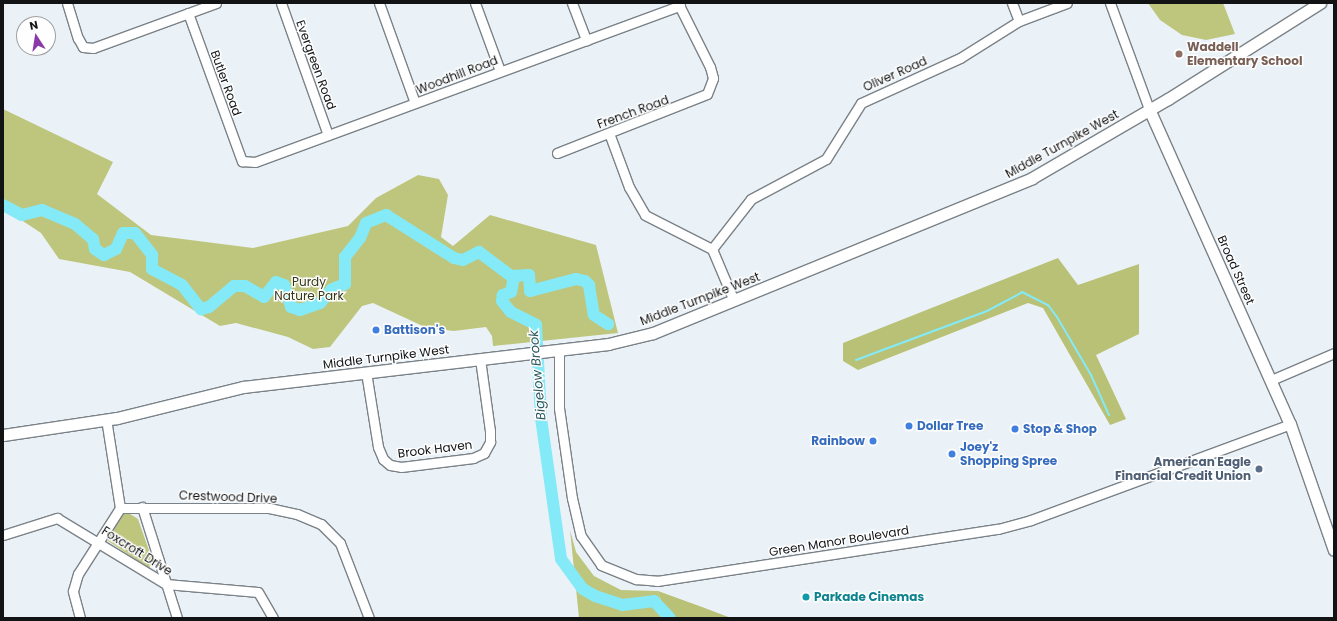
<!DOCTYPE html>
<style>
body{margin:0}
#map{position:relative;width:1337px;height:621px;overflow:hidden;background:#eaf2f8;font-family:Poppins,sans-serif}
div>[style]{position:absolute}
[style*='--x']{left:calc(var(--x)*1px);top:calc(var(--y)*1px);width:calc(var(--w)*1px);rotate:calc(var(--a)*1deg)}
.green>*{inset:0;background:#bec67e}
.forest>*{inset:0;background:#b9c177}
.stream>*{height:2px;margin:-1px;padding:0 1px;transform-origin:1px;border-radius:1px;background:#84eaf7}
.river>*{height:12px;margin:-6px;padding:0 6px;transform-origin:6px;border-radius:6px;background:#84eaf7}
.roads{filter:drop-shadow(1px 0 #7b8287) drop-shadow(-1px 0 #7b8287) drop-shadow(0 1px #7b8287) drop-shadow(0 -1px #7b8287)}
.minor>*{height:9px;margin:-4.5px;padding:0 4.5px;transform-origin:4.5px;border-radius:4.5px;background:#fff}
.major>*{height:11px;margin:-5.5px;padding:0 5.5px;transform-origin:5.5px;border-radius:5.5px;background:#fff}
.dots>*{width:11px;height:11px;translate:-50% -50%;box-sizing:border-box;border:2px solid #fefefe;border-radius:50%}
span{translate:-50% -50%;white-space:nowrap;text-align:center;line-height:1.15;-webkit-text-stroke:3px #fefefe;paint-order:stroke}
.education-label{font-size:12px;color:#785e54;font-weight:700}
.left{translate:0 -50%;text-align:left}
.street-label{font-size:12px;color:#111315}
.park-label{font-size:12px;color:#343616}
.shop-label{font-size:12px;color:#366cbe;font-weight:700}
.right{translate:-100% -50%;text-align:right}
.service-label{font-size:12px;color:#4e5e75;font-weight:700}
.culture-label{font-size:12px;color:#0d838f;font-weight:700}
.water-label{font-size:13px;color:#29575c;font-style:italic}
.frame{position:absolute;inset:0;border:4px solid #111315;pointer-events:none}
.north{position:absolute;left:16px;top:16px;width:40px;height:40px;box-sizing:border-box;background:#fefefe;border:1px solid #9fa0a1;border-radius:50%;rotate:348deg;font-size:11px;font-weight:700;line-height:16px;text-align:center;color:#111315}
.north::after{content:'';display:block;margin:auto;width:14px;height:18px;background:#8b39a8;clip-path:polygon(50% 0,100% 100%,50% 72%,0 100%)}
</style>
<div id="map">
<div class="green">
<div style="clip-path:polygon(1148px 3px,1223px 3px,1235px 34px,1206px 40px,1182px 35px,1160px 20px)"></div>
<div style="clip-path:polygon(3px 109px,113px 162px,97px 194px,151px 235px,253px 248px,348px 226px,376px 198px,418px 175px,439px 179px,448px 195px,441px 237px,453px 246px,490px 215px,596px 245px,618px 333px,493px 346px,492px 336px,486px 327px,454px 331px,427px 328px,373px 303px,362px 306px,330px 347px,313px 349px,288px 337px,236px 323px,220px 326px,130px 272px,59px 259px,41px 233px,3px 208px)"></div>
<div style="clip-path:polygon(127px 512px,138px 519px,153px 562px,149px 568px,108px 541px,108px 533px,121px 515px)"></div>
<div style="clip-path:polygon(570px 530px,576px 552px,594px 576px,621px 590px,658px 591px,667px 618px,579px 618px)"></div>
</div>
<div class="forest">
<div style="clip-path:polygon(1058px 258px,1078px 285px,1139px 264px,1139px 334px,1096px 355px,1126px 419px,1110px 425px,1043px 308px,1028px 303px,858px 370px,843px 361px,843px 343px)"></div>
<div style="clip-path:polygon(658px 591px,702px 607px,731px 618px,667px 618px)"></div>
</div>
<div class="stream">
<div style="--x:856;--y:360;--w:140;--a:-20.5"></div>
<div style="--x:987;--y:311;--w:40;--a:-28"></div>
<div style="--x:1022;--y:292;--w:29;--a:27"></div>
<div style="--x:1048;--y:305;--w:15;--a:53"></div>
<div style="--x:1057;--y:317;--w:67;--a:59.6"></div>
<div style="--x:1091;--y:375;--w:44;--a:65.8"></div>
</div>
<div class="river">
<div style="--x:3;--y:205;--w:21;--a:28"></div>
<div style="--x:22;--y:215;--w:21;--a:-14"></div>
<div style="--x:42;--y:210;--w:36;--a:23"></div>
<div style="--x:75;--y:224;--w:23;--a:40"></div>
<div style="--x:93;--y:239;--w:10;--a:79"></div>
<div style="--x:95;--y:249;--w:11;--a:34"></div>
<div style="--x:104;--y:255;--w:13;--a:-27"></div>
<div style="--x:116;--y:249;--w:17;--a:-66"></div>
<div style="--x:123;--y:233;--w:12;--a:0"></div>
<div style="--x:135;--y:233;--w:28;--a:52"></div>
<div style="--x:152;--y:255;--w:14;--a:90"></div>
<div style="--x:152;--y:269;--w:34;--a:28"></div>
<div style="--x:182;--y:285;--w:31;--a:52"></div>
<div style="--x:201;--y:309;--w:8;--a:-14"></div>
<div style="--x:209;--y:307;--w:33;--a:-40"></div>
<div style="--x:234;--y:286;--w:11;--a:0"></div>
<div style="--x:245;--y:286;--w:22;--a:30"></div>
<div style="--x:264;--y:297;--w:19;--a:-51"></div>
<div style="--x:276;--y:282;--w:9;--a:21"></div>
<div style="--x:284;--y:285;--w:23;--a:72"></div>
<div style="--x:291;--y:307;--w:9;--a:18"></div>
<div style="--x:300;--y:310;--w:21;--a:-19"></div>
<div style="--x:320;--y:303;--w:18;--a:-49"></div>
<div style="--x:332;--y:289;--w:14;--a:-21"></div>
<div style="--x:345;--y:284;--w:27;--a:-90"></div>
<div style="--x:345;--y:257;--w:24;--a:-52"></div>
<div style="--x:360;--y:238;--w:16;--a:-68"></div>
<div style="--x:366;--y:223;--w:22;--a:-22"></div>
<div style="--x:386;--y:215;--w:80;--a:32.3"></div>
<div style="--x:454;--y:258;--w:9;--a:13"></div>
<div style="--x:463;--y:260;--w:18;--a:-27"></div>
<div style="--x:479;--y:252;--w:40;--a:37"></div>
<div style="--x:511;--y:276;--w:18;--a:-3"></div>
<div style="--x:529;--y:275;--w:16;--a:86"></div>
<div style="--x:530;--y:291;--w:48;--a:-14.6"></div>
<div style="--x:576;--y:279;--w:9;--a:13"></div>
<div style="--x:585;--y:281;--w:6;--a:45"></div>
<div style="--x:589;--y:285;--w:30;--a:81"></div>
<div style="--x:594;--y:315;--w:17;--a:33"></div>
<div style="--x:514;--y:277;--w:15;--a:101"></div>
<div style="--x:511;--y:292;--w:9;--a:159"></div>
<div style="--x:503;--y:295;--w:6;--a:99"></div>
<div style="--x:502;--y:301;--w:14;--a:51"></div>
<div style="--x:511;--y:312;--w:28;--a:27"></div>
<div style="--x:536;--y:325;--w:93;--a:86.9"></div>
<div style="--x:541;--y:418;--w:142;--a:81.9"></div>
<div style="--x:561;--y:559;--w:37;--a:54"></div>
<div style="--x:583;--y:589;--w:14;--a:30"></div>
<div style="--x:595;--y:596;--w:28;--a:18"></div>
<div style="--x:622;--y:605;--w:32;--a:-7"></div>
<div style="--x:654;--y:601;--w:23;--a:47"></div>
</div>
<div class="roads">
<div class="minor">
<div style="--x:67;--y:3;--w:37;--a:73"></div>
<div style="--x:78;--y:38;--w:10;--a:61"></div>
<div style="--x:83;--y:47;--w:10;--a:6"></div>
<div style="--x:93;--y:48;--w:131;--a:-20.1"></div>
<div style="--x:281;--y:3;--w:140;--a:70.4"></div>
<div style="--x:379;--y:3;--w:106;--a:70.2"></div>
<div style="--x:475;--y:3;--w:72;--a:69.8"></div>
<div style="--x:572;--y:3;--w:40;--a:69"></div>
<div style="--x:1012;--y:3;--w:19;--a:69"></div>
<div style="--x:1110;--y:3;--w:113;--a:69.8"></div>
<div style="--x:188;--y:13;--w:158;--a:70"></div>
<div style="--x:242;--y:161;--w:13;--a:4"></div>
<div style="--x:255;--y:162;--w:453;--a:-20.2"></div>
<div style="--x:609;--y:133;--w:58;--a:69.7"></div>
<div style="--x:629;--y:187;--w:32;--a:60"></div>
<div style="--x:645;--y:215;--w:75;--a:26.9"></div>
<div style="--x:712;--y:249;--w:56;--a:67.1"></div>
<div style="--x:557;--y:153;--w:161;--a:-21.5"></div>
<div style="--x:707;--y:94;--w:17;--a:-69"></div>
<div style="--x:713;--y:78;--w:11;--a:-105"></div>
<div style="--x:710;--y:67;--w:72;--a:-116.6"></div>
<div style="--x:712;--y:249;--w:63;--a:-52"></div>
<div style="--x:751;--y:199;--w:85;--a:-28.1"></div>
<div style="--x:826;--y:159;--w:66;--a:-58"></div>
<div style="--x:861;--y:103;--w:109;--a:-24.4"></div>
<div style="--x:960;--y:58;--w:70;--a:-32.1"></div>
<div style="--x:1019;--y:21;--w:51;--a:-20.6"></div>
<div style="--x:559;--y:350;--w:58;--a:90"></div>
<div style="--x:559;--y:408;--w:91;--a:81.8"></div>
<div style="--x:572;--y:498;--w:39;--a:77"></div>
<div style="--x:581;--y:536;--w:35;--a:55"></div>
<div style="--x:601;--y:565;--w:38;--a:22"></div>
<div style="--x:636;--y:579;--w:21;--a:5"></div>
<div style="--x:657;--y:581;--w:345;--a:-8.7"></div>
<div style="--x:998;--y:529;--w:34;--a:-15"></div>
<div style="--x:1031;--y:520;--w:276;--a:-20.3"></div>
<div style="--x:366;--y:372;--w:76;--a:80.9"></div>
<div style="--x:378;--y:447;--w:13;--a:67"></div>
<div style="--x:383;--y:459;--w:9;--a:41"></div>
<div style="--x:390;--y:465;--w:11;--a:10"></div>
<div style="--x:401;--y:467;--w:73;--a:-7.1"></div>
<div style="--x:473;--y:458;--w:12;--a:-24"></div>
<div style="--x:484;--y:453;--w:13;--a:-61"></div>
<div style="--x:490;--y:442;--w:11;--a:-90"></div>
<div style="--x:490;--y:431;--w:73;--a:-97.9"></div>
<div style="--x:1271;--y:380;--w:69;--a:-23.2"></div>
<div style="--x:142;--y:507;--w:116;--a:72.5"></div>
<div style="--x:120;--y:508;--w:149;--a:0"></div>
<div style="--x:269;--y:508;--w:29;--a:12"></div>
<div style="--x:297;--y:514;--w:26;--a:23"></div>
<div style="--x:321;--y:524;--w:27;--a:45"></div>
<div style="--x:340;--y:543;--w:80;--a:68.9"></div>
<div style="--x:3;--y:535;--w:57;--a:-17.5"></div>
<div style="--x:57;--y:518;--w:127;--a:31.2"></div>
<div style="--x:166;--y:584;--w:92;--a:5"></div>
<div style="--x:258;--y:592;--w:30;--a:60"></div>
<div style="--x:80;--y:618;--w:28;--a:-105"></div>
<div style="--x:73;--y:591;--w:18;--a:-74"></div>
<div style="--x:78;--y:574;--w:78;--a:-57.5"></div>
<div style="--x:120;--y:508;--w:90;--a:-98.9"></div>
</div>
<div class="major">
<div style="--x:1149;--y:109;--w:345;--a:65.9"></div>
<div style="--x:1290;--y:424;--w:133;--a:70.8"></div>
<div style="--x:3;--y:435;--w:115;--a:-8.5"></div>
<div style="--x:117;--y:418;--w:130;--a:-13.8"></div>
<div style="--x:243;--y:387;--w:368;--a:-6.7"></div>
<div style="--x:608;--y:344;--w:46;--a:-13.7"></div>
<div style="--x:653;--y:333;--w:409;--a:-22.2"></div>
<div style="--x:1032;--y:178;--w:157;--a:-30.2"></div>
<div style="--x:1168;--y:99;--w:180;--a:-32.3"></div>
</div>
</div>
<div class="dots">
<div style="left:1179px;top:54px;background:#8d6e63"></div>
<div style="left:376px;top:330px;background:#3f7fe0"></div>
<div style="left:909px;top:426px;background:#3f7fe0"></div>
<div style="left:1015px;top:429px;background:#3f7fe0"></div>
<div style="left:873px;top:441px;background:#3f7fe0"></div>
<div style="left:952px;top:454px;background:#3f7fe0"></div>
<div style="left:1259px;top:469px;background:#5c6f8a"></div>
<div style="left:806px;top:597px;background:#0f9aa8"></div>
</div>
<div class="education-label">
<span class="left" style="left:1187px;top:54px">Waddell<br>Elementary School</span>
</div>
<div class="street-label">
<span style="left:316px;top:65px;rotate:70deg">Evergreen Road</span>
<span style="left:895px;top:74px;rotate:-24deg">Oliver Road</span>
<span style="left:457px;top:75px;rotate:-21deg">Woodhill Road</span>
<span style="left:226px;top:83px;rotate:70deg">Butler Road</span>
<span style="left:633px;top:112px;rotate:-20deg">French Road</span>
<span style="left:1062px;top:144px;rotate:-29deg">Middle Turnpike West</span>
<span style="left:1236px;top:270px;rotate:66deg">Broad Street</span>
<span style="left:700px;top:299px;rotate:-21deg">Middle Turnpike West</span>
<span style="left:386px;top:357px;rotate:-7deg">Middle Turnpike West</span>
<span style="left:435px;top:449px;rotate:-7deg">Brook Haven</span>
<span style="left:228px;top:497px;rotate:2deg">Crestwood Drive</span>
<span style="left:839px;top:541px;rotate:-9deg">Green Manor Boulevard</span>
<span style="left:137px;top:551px;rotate:32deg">Foxcroft Drive</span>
</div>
<div class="park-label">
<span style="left:309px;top:289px">Purdy<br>Nature Park</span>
</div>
<div class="shop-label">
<span class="left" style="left:384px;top:330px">Battison's</span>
<span class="left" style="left:917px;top:426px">Dollar Tree</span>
<span class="left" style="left:1023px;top:429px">Stop &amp; Shop</span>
<span class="right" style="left:865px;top:441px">Rainbow</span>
<span class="left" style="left:960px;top:454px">Joey'z<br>Shopping Spree</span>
</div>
<div class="service-label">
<span class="right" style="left:1251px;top:469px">American Eagle<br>Financial Credit Union</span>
</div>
<div class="culture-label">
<span class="left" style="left:814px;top:597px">Parkade Cinemas</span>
</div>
<div class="water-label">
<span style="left:538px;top:375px;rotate:-95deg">Bigelow Brook</span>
</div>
<div class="frame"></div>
<div class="north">N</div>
</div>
